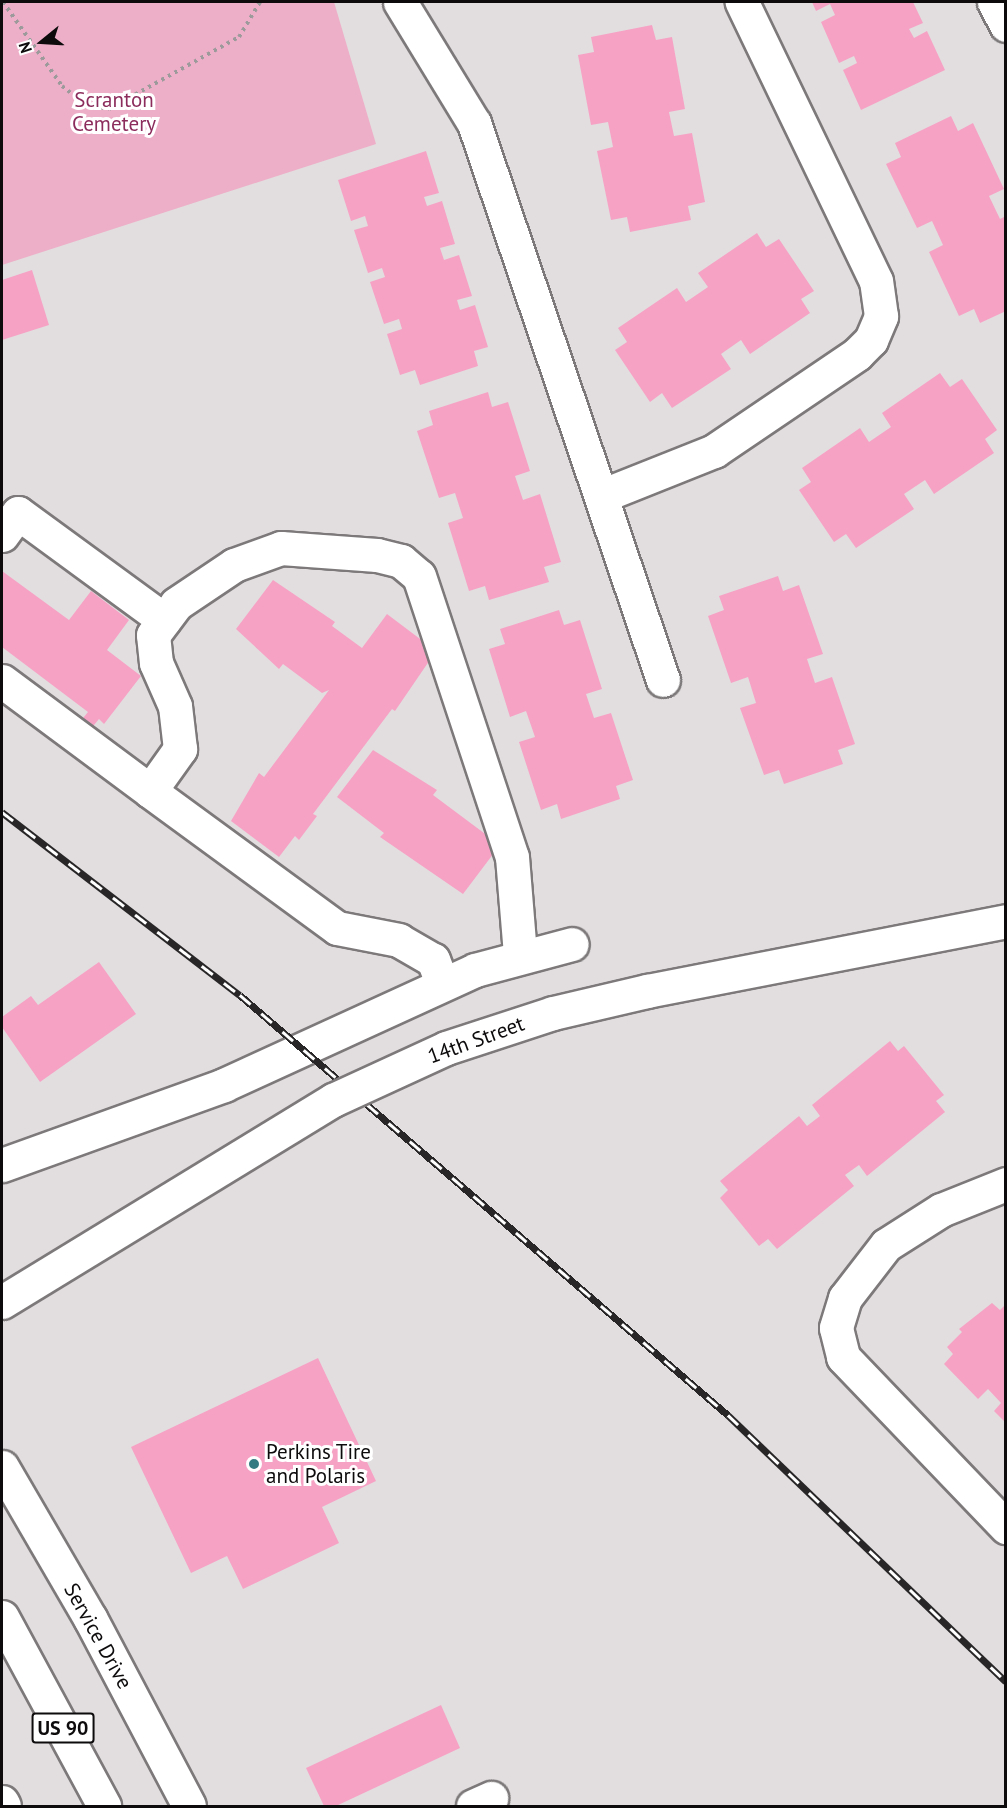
<!DOCTYPE html>
<style>
body{margin:0}
#map{position:relative;width:1007px;height:1808px;overflow:hidden;background:#e2dedf;font-family:"PT Sans",sans-serif}
div>[style]{position:absolute}
[style*='--x']{left:calc(var(--x)*1px);top:calc(var(--y)*1px);width:calc(var(--w)*1px);rotate:calc(var(--a)*1deg)}
.green>*{inset:0;background:#edaec7}
.building>*{inset:0;background:#f6a2c5}
.path>*{height:4px;margin-top:-2px;transform-origin:0;background:repeating-linear-gradient(90deg,#9d9a9b 0 3px,transparent 0 7.5px)}
.roads{filter:drop-shadow(2px 0 #7d797a) drop-shadow(-2px 0 #7d797a) drop-shadow(0 2px #7d797a) drop-shadow(0 -2px #7d797a)}
.minor>*{height:33px;margin:-16.5px;padding:0 16.5px;transform-origin:16.5px;border-radius:16.5px;background:#fff}
.major>*{height:33px;margin:-16.5px;padding:0 16.5px;transform-origin:16.5px;border-radius:16.5px;background:#fff}
.rail>*{height:7px;margin-top:-3.5px;transform-origin:0;background:repeating-linear-gradient(90deg,#fff 0 14px,#282627 0 28px);box-sizing:border-box;border-block:2px solid #282627}
.bridges{filter:drop-shadow(2px 0 #7d797a) drop-shadow(-2px 0 #7d797a) drop-shadow(0 2px #7d797a) drop-shadow(0 -2px #7d797a)}
.minor-bridge>*{height:33px;margin:-16.5px;padding:0 16.5px;transform-origin:16.5px;border-radius:16.5px;background:#fff}
.dots>*{width:16px;height:16px;translate:-50% -50%;box-sizing:border-box;border:3px solid #fff;border-radius:50%}
span{translate:-50% -50%;white-space:nowrap;text-align:center;line-height:1.15;-webkit-text-stroke:6px #fff;paint-order:stroke}
.shield-label span{padding:2px 4px;background:#fff;border:2px solid;border-radius:4px;-webkit-text-stroke-width:0}
.shield-label{font-size:20px;color:#0d0b0c;font-weight:700}
.park-label{font-size:21px;color:#8b2c5c}
.street-label{font-size:21px;color:#0d0b0c}
.poi-label{font-size:21px;color:#0d0b0c}
.left{translate:0 -50%;text-align:left}
.frame{position:absolute;inset:0;border:3px solid #0d0b0c;pointer-events:none}
.north{position:absolute;left:12px;top:12px;width:60px;height:60px;-webkit-text-stroke:4px #fff;paint-order:stroke;rotate:252deg;font-size:16px;font-weight:700;line-height:24px;text-align:center;color:#0d0b0c}
.north::after{content:'';display:block;margin:auto;width:21px;height:27px;background:#0d0b0c;clip-path:polygon(50% 0,100% 100%,50% 72%,0 100%)}
</style>
<div id="map">
<div class="green">
<div style="clip-path:polygon(2px 2px,334px 2px,376px 144px,2px 265px)"></div>
</div>
<div class="building">
<div style="clip-path:polygon(812px 2px,913px 2px,923px 23px,909px 29px,914px 38px,927px 31px,945px 70px,861px 110px,843px 70px,857px 63px,854px 56px,839px 63px,821px 22px,835px 15px,830px 4px,816px 11px)"></div>
<div style="clip-path:polygon(652px 25px,656px 40px,672px 37px,685px 109px,669px 112px,674px 136px,692px 133px,705px 202px,688px 206px,691px 220px,630px 232px,627px 217px,611px 220px,597px 151px,613px 147px,608px 122px,591px 125px,578px 55px,594px 52px,591px 37px)"></div>
<div style="clip-path:polygon(951px 116px,958px 131px,973px 123px,1004px 189px,989px 196px,1000px 219px,1006px 216px,1006px 311px,980px 323px,974px 309px,959px 316px,929px 252px,943px 245px,932px 221px,917px 228px,886px 164px,901px 157px,895px 143px)"></div>
<div style="clip-path:polygon(426px 151px,439px 193px,424px 197px,427px 206px,442px 201px,455px 244px,440px 248px,444px 260px,459px 255px,472px 296px,457px 300px,460px 310px,475px 305px,488px 347px,474px 351px,478px 366px,420px 385px,415px 370px,400px 375px,387px 334px,402px 329px,399px 319px,384px 324px,370px 282px,385px 277px,382px 268px,368px 273px,354px 230px,368px 226px,365px 216px,351px 221px,338px 180px)"></div>
<div style="clip-path:polygon(757px 233px,766px 247px,779px 239px,814px 291px,801px 299px,810px 313px,750px 354px,741px 340px,721px 354px,731px 369px,672px 408px,662px 393px,650px 402px,615px 350px,627px 342px,618px 328px,677px 288px,686px 302px,708px 287px,698px 273px)"></div>
<div style="clip-path:polygon(32px 270px,49px 325px,2px 340px,2px 280px)"></div>
<div style="clip-path:polygon(940px 373px,950px 387px,962px 379px,997px 430px,985px 439px,994px 453px,934px 494px,925px 480px,904px 494px,914px 509px,856px 548px,846px 534px,834px 542px,799px 490px,811px 482px,802px 468px,860px 428px,869px 442px,891px 427px,882px 413px)"></div>
<div style="clip-path:polygon(488px 392px,492px 407px,508px 402px,530px 471px,515px 476px,523px 500px,540px 494px,561px 562px,544px 567px,549px 582px,489px 600px,485px 586px,469px 591px,448px 523px,463px 518px,455px 493px,439px 498px,417px 431px,433px 425px,429px 411px)"></div>
<div style="clip-path:polygon(2px 571px,69px 620px,91px 591px,129px 620px,107px 650px,141px 676px,104px 724px,99px 719px,89px 731px,79px 723px,88px 712px,2px 647px)"></div>
<div style="clip-path:polygon(778px 576px,783px 591px,799px 585px,823px 654px,807px 659px,815px 683px,832px 677px,855px 744px,838px 750px,843px 764px,784px 784px,779px 770px,764px 775px,740px 708px,756px 703px,748px 677px,731px 683px,708px 616px,724px 610px,719px 596px)"></div>
<div style="clip-path:polygon(273px 580px,335px 622px,332px 626px,362px 648px,387px 614px,436px 651px,395px 711px,392px 709px,313px 814px,317px 816px,299px 840px,295px 836px,279px 857px,231px 821px,259px 773px,264px 777px,329px 690px,322px 693px,283px 664px,279px 669px,236px 629px)"></div>
<div style="clip-path:polygon(559px 610px,564px 625px,580px 620px,602px 689px,586px 694px,594px 718px,611px 713px,633px 780px,616px 786px,620px 799px,561px 819px,557px 804px,541px 810px,519px 742px,535px 737px,526px 711px,510px 717px,489px 649px,505px 644px,500px 629px)"></div>
<div style="clip-path:polygon(373px 750px,437px 790px,433px 795px,500px 845px,463px 894px,380px 837px,384px 833px,337px 797px)"></div>
<div style="clip-path:polygon(99px 962px,136px 1014px,40px 1082px,2px 1027px,2px 1017px,31px 996px,38px 1005px)"></div>
<div style="clip-path:polygon(890px 1041px,898px 1051px,904px 1046px,944px 1095px,936px 1101px,945px 1112px,867px 1176px,859px 1165px,845px 1175px,854px 1186px,777px 1249px,768px 1239px,759px 1246px,720px 1198px,728px 1190px,720px 1181px,799px 1116px,807px 1126px,820px 1116px,812px 1105px)"></div>
<div style="clip-path:polygon(992px 1303px,1000px 1310px,1006px 1304px,1006px 1423px,994px 1411px,1001px 1403px,988px 1389px,978px 1399px,944px 1364px,953px 1354px,947px 1347px,962px 1332px,959px 1329px)"></div>
<div style="clip-path:polygon(318px 1358px,376px 1481px,322px 1507px,339px 1543px,243px 1589px,227px 1556px,191px 1573px,131px 1447px)"></div>
<div style="clip-path:polygon(441px 1705px,460px 1748px,336px 1806px,324px 1806px,306px 1768px)"></div>
</div>
<div class="path">
<div style="--x:3;--y:2;--w:103;--a:54.9"></div>
<div style="--x:62;--y:86;--w:31;--a:38"></div>
<div style="--x:86;--y:105;--w:23;--a:10"></div>
<div style="--x:109;--y:109;--w:149;--a:-29"></div>
<div style="--x:239;--y:37;--w:41;--a:-59"></div>
</div>
<div class="roads">
<div class="minor">
<div style="--x:400;--y:2;--w:142;--a:58.6"></div>
<div style="--x:474;--y:123;--w:588;--a:71.26"></div>
<div style="--x:601;--y:496;--w:122;--a:-21.7"></div>
<div style="--x:714;--y:451;--w:173;--a:-34.1"></div>
<div style="--x:857;--y:354;--w:20;--a:-45"></div>
<div style="--x:871;--y:340;--w:26;--a:-67"></div>
<div style="--x:881;--y:316;--w:35;--a:-98"></div>
<div style="--x:876;--y:281;--w:310;--a:-115.7"></div>
<div style="--x:2;--y:535;--w:27;--a:-54"></div>
<div style="--x:18;--y:513;--w:181;--a:36.2"></div>
<div style="--x:2;--y:681;--w:184;--a:36.6"></div>
<div style="--x:442;--y:983;--w:25;--a:-111"></div>
<div style="--x:433;--y:960;--w:39;--a:-150"></div>
<div style="--x:399;--y:940;--w:63;--a:-169"></div>
<div style="--x:337;--y:928;--w:232;--a:-143.8"></div>
<div style="--x:150;--y:791;--w:52;--a:-54.5"></div>
<div style="--x:180;--y:749;--w:43;--a:-96.6"></div>
<div style="--x:175;--y:706;--w:47;--a:-113.8"></div>
<div style="--x:156;--y:663;--w:28;--a:-96"></div>
<div style="--x:153;--y:635;--w:39;--a:-53"></div>
<div style="--x:176;--y:604;--w:70;--a:-33.9"></div>
<div style="--x:234;--y:565;--w:50;--a:-19.9"></div>
<div style="--x:281;--y:548;--w:96;--a:4.2"></div>
<div style="--x:377;--y:555;--w:25;--a:14"></div>
<div style="--x:401;--y:561;--w:23;--a:40"></div>
<div style="--x:419;--y:576;--w:296;--a:71.7"></div>
<div style="--x:512;--y:857;--w:97;--a:85.3"></div>
<div style="--x:2;--y:1165;--w:236;--a:-19.8"></div>
<div style="--x:224;--y:1085;--w:276;--a:-24.6"></div>
<div style="--x:475;--y:970;--w:100;--a:-15"></div>
<div style="--x:1006;--y:1184;--w:70;--a:158.2"></div>
<div style="--x:941;--y:1210;--w:65;--a:147.5"></div>
<div style="--x:886;--y:1245;--w:67;--a:127.7"></div>
<div style="--x:845;--y:1298;--w:31;--a:107"></div>
<div style="--x:836;--y:1328;--w:30;--a:76"></div>
<div style="--x:843;--y:1357;--w:236;--a:46.2"></div>
<div style="--x:2;--y:1467;--w:175;--a:59.8"></div>
<div style="--x:90;--y:1618;--w:212;--a:62.2"></div>
<div style="--x:473;--y:1806;--w:20;--a:-24"></div>
</div>
<div class="major">
<div style="--x:994;--y:2;--w:26;--a:62"></div>
<div style="--x:2;--y:1617;--w:215;--a:61.6"></div>
<div style="--x:2;--y:1802;--w:4;--a:63"></div>
</div>
</div>
<div class="rail">
<div style="--x:2;--y:812;--w:300;--a:37.6"></div>
<div style="--x:240;--y:995;--w:644;--a:40.72"></div>
<div style="--x:728;--y:1415;--w:385;--a:43.8"></div>
</div>
<div class="bridges">
<div class="minor-bridge">
<div style="--x:2;--y:1302;--w:388;--a:-31.4"></div>
<div style="--x:333;--y:1100;--w:124;--a:-24.7"></div>
<div style="--x:446;--y:1048;--w:113;--a:-18.1"></div>
<div style="--x:553;--y:1013;--w:97;--a:-13.2"></div>
<div style="--x:647;--y:991;--w:366;--a:-11"></div>
</div>
</div>
<div class="dots">
<div style="left:254px;top:1464px;background:#327b81"></div>
</div>
<div class="shield-label">
<span style="left:63px;top:1728px">US 90</span>
</div>
<div class="park-label">
<span style="left:114px;top:112px">Scranton<br>Cemetery</span>
</div>
<div class="street-label">
<span style="left:476px;top:1040px;rotate:-20deg">14th Street</span>
<span style="left:98px;top:1636px;rotate:61deg">Service Drive</span>
</div>
<div class="poi-label">
<span class="left" style="left:266px;top:1464px">Perkins Tire<br>and Polaris</span>
</div>
<div class="frame"></div>
<div class="north">N</div>
</div>
